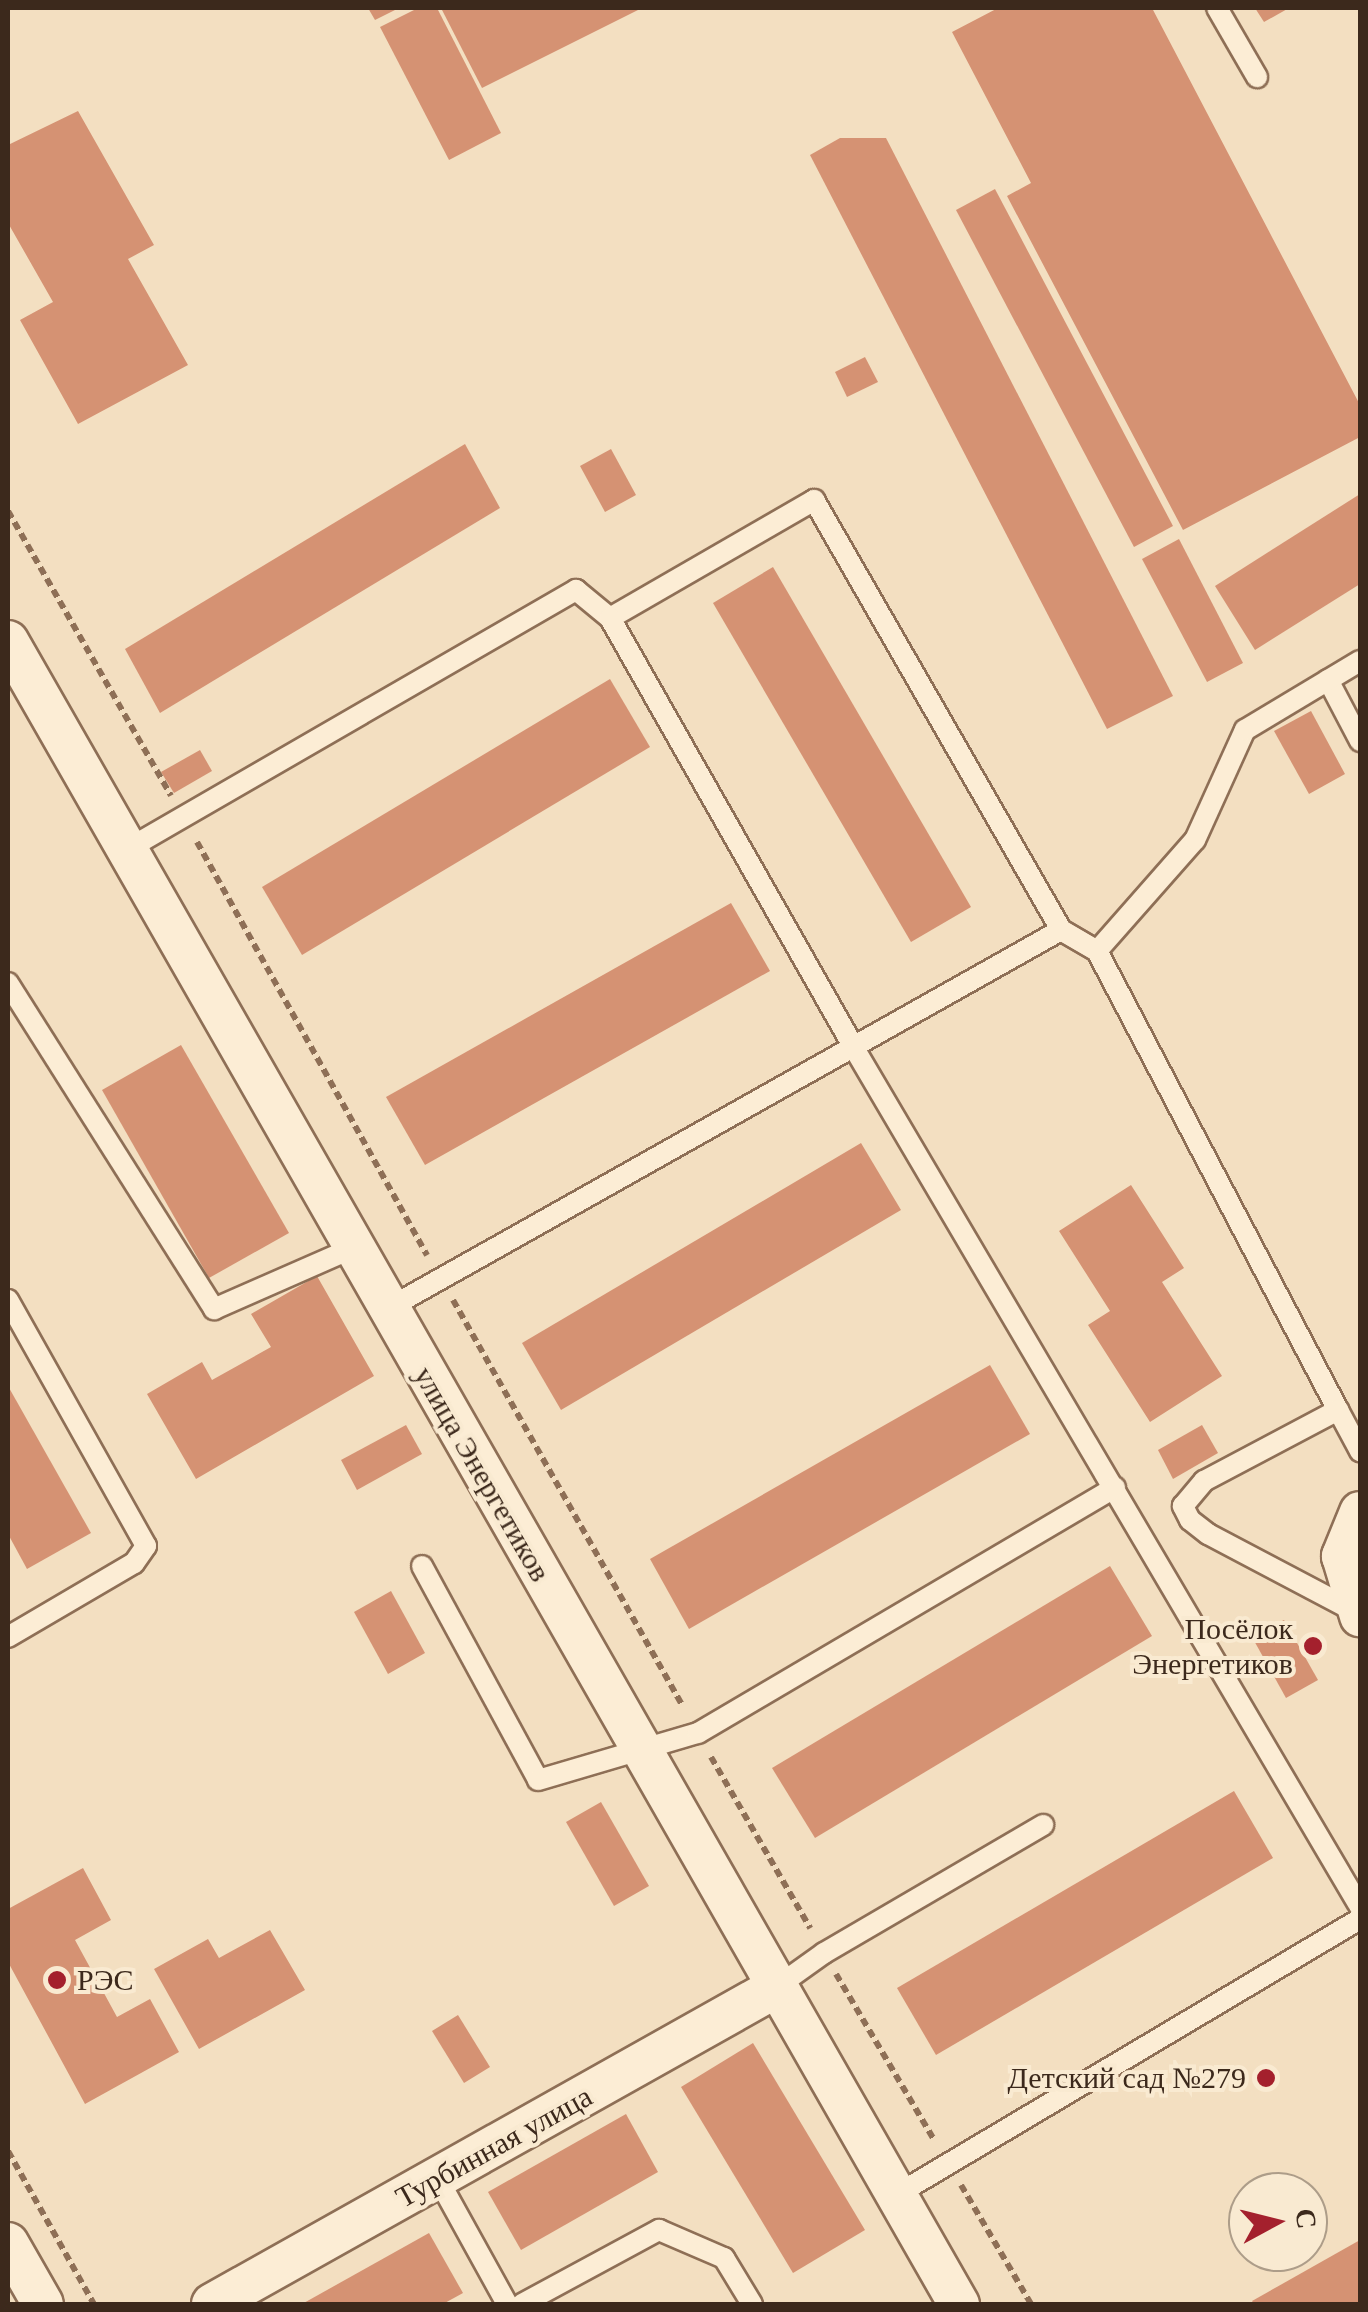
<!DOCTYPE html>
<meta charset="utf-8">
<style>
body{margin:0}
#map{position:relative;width:1368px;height:2312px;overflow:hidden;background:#f3dfc1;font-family:Georgia,serif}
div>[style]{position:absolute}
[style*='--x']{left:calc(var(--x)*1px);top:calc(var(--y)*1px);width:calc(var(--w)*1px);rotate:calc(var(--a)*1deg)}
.building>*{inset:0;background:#d59273}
.path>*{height:6px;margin-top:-3px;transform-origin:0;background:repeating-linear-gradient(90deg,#8e6f56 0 8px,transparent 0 13px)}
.roads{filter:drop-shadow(2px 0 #8e6f56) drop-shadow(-2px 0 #8e6f56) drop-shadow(0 2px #8e6f56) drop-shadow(0 -2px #8e6f56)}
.service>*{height:20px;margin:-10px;padding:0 10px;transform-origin:10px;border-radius:10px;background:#fcedd5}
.minor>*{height:40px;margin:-20px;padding:0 20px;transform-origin:20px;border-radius:20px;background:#fcedd5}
.dots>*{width:28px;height:28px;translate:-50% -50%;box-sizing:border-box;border:5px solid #f9ead1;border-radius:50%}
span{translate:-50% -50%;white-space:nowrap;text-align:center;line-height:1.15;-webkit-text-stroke:8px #f9ead1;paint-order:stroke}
.street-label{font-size:30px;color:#3c291c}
.poi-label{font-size:30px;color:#3c291c}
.right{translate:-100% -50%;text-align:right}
.left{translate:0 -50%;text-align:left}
.frame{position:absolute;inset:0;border:10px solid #3c291c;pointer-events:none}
.north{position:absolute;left:1228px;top:2172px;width:100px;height:100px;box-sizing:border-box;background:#f9ead1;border:2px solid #ad9d89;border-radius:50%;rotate:83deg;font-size:28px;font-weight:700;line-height:40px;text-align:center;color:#3c291c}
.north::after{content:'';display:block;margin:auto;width:35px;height:45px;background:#a4202d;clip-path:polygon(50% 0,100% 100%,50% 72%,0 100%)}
</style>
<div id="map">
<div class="building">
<div style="clip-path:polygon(368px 8px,399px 8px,375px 20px)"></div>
<div style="clip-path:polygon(418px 8px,437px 8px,501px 133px,449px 160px,380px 27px)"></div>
<div style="clip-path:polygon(441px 8px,642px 8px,482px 88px)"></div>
<div style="clip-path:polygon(998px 8px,1152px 8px,1360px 405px,1360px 437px,1183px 530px,1007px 196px,1031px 183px,952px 32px)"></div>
<div style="clip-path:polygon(1255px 8px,1289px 8px,1264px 22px)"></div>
<div style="clip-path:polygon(78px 111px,154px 245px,128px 259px,188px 365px,78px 424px,20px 320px,53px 302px,8px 223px,8px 145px)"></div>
<div style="clip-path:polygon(840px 138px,886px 138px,1173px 696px,1107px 729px,810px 155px)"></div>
<div style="clip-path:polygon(995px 189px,1173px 526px,1134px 547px,956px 210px)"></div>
<div style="clip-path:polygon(865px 357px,878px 382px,847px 397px,835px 372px)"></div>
<div style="clip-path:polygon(465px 444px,500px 508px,160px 713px,125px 649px)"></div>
<div style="clip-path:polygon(611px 449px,636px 495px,605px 512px,580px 466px)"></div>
<div style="clip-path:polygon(1360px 494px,1360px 584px,1255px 650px,1215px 586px)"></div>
<div style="clip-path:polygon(1179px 539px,1243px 663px,1207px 682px,1142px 559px)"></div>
<div style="clip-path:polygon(773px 567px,971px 907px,911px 942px,713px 603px)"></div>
<div style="clip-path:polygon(610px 679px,650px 747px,302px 955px,262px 887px)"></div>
<div style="clip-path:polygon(1311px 711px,1345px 774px,1309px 794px,1274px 731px)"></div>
<div style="clip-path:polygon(200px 750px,212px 771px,174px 793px,161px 772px)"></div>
<div style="clip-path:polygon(731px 903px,770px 971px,425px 1165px,386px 1097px)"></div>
<div style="clip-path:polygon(181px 1045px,289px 1233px,209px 1278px,102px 1090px)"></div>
<div style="clip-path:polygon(861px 1143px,901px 1210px,561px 1410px,522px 1343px)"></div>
<div style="clip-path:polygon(1131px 1185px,1184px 1268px,1162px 1282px,1222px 1376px,1150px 1422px,1088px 1325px,1110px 1311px,1059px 1231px)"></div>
<div style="clip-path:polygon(317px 1276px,374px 1376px,196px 1479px,147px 1394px,202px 1362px,212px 1380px,271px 1347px,251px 1314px)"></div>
<div style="clip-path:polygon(990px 1365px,1030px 1434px,689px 1629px,650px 1559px)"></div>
<div style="clip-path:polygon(8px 1386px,91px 1533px,27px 1569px,8px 1534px)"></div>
<div style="clip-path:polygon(406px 1425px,422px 1454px,357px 1490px,341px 1460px)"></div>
<div style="clip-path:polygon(1202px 1425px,1218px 1453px,1173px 1479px,1158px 1450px)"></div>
<div style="clip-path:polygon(1110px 1566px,1152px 1636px,815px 1838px,772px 1768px)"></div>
<div style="clip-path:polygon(391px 1591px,425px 1653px,388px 1674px,354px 1612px)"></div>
<div style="clip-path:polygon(1284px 1620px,1318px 1680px,1286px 1698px,1252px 1637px)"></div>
<div style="clip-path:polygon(1234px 1791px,1273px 1858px,936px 2055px,897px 1988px)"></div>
<div style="clip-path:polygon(601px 1802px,649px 1886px,614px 1906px,566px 1822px)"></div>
<div style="clip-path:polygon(83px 1868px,111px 1920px,75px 1940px,117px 2017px,150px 1999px,179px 2052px,85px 2104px,8px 1962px,8px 1909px)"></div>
<div style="clip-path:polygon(270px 1930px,305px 1990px,199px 2049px,154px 1969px,208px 1939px,219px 1958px)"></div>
<div style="clip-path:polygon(458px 2015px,490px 2067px,464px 2083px,432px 2031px)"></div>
<div style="clip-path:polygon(753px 2043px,865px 2230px,793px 2273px,681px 2087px)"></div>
<div style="clip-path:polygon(626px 2114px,658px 2172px,521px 2250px,488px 2192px)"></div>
<div style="clip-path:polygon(429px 2233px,463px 2293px,443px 2304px,302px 2304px)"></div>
<div style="clip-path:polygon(1360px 2240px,1360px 2304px,1254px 2304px,1252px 2301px)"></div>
</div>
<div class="path">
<div style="--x:8;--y:511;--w:328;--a:60.2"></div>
<div style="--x:197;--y:842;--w:473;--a:60.9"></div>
<div style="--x:453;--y:1300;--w:467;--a:60.5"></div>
<div style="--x:711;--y:1757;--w:198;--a:59.9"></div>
<div style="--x:836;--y:1974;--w:193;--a:59.4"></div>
<div style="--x:8;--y:2151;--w:176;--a:60.7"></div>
<div style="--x:961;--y:2185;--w:138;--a:59.5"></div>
</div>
<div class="roads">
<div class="service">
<div style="--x:1217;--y:8;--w:80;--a:59.9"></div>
<div style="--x:610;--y:618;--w:236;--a:-30"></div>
<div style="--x:814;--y:500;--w:496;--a:60.1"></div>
<div style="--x:1061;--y:930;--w:42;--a:30.3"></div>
<div style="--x:1097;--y:951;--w:518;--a:62.3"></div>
<div style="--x:1328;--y:680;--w:69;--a:62.3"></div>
<div style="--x:126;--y:850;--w:520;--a:-30.02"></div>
<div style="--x:576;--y:590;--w:44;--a:39.5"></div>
<div style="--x:610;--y:618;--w:494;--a:60.4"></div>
<div style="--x:854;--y:1048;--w:997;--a:59.5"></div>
<div style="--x:8;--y:983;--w:386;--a:57.7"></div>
<div style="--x:214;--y:1309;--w:152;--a:-23.7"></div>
<div style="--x:8;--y:1300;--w:282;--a:60.7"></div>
<div style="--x:146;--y:1546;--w:21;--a:125"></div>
<div style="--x:134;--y:1563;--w:146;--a:149.6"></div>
<div style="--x:387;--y:1309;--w:773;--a:-29.35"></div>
<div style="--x:1061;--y:930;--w:42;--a:30.3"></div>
<div style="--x:1097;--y:951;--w:148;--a:-48.6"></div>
<div style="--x:1195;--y:840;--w:121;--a:-65.6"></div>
<div style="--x:1245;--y:730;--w:134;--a:-31"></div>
<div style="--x:422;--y:1566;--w:243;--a:61.5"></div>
<div style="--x:538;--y:1780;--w:167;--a:-16.4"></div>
<div style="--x:698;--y:1733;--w:484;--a:-30.5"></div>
<div style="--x:1356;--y:1612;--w:167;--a:-152.2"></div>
<div style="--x:1208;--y:1534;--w:23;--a:-142"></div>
<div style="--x:1190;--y:1520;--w:16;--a:-117"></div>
<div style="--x:1183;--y:1506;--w:33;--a:-50"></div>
<div style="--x:1204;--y:1481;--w:152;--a:-27.9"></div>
<div style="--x:1338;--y:1410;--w:47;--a:61.8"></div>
<div style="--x:775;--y:1988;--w:60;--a:-35.5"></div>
<div style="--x:824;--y:1953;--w:254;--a:-30.3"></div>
<div style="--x:438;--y:2179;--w:143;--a:61.1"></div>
<div style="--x:896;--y:2195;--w:540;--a:-30.75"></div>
<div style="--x:522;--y:2304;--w:156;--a:-28.4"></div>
<div style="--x:659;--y:2230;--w:71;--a:23.3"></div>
<div style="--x:724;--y:2258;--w:54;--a:58.7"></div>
</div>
<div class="minor">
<div style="--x:8;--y:641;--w:1916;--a:60.24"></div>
<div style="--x:1360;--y:1512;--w:48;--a:112.2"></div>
<div style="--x:1342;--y:1556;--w:63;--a:73.3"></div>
<div style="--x:8;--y:2243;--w:70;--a:60.2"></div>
<div style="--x:212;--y:2304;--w:646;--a:-29.3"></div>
</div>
</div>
<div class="dots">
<div style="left:1313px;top:1646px;background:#a4202d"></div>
<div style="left:57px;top:1980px;background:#a4202d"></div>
<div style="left:1266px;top:2078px;background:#a4202d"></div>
</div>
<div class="street-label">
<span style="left:482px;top:1474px;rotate:60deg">улица Энергетиков</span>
<span style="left:494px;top:2147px;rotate:-29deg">Турбинная улица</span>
</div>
<div class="poi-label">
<span class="right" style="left:1293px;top:1646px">Посёлок<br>Энергетиков</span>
<span class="left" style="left:77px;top:1980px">РЭС</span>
<span class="right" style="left:1246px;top:2078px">Детский сад №279</span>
</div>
<div class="frame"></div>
<div class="north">С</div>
</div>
